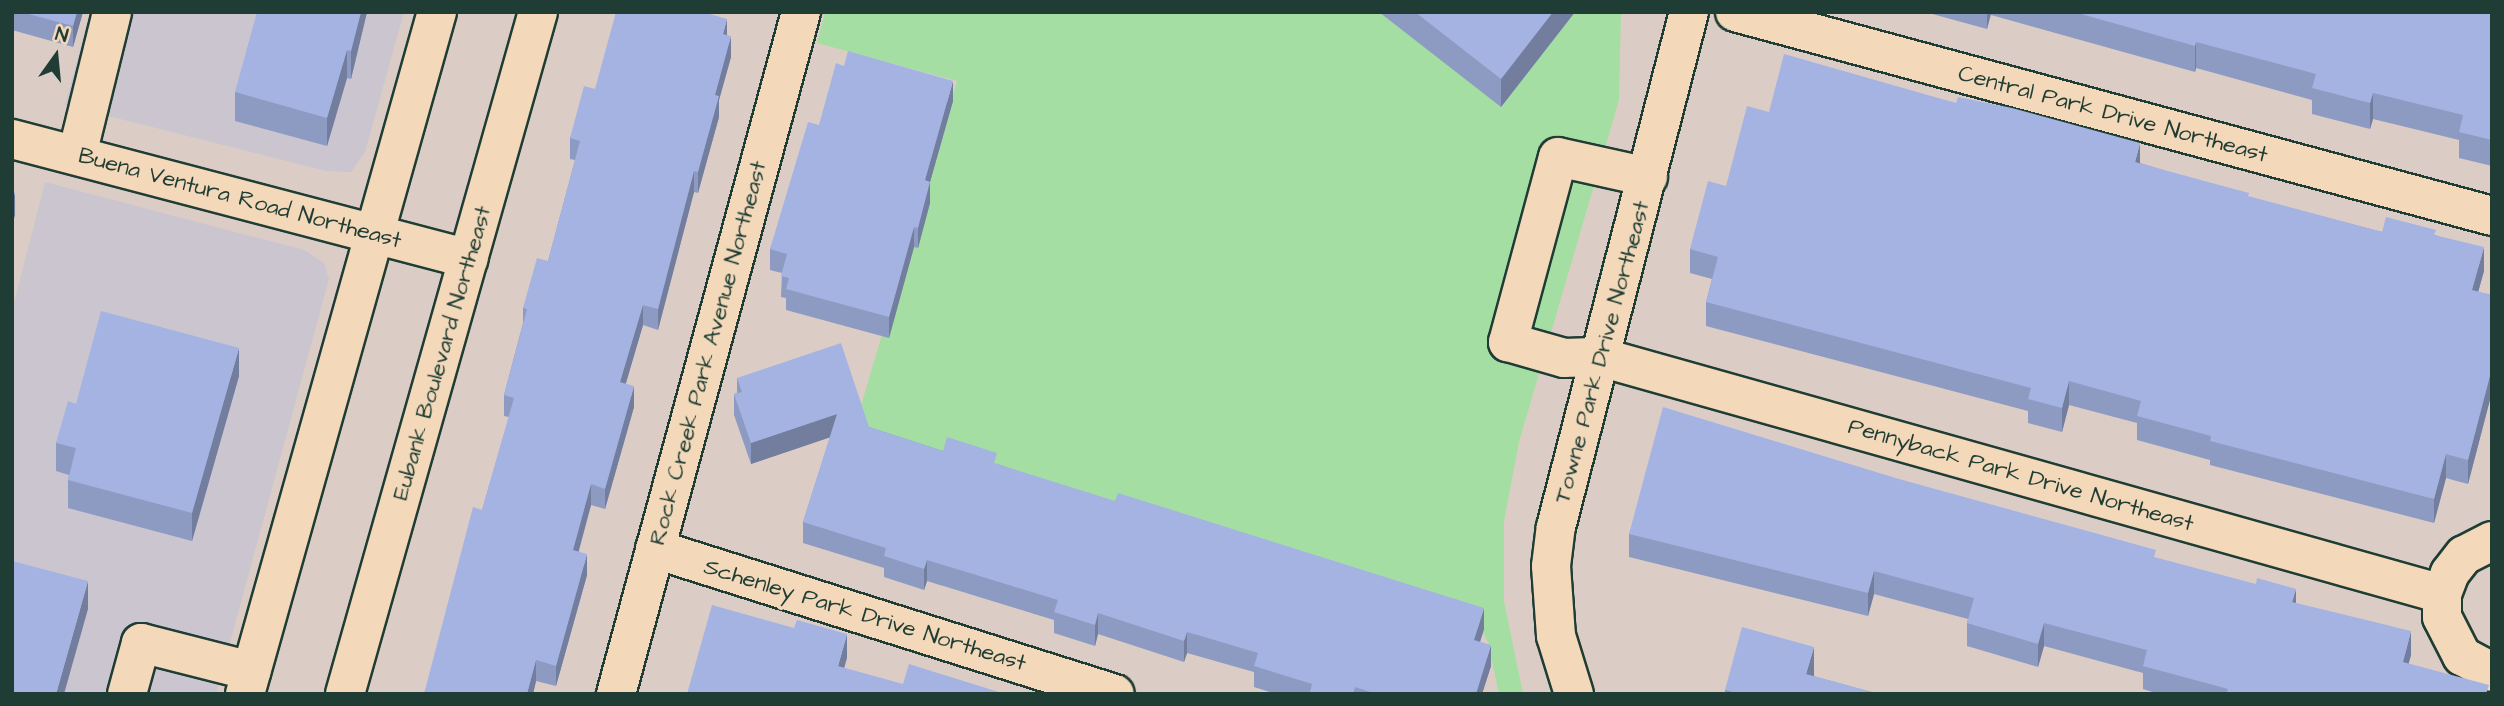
<!DOCTYPE html>
<style>
body{margin:0}
#map{position:relative;width:2504px;height:706px;overflow:hidden;background:#dbcdc6;font-family:"Architects Daughter",sans-serif}
div>[style]{position:absolute}
[style*='--x']{left:calc(var(--x)*1px);top:calc(var(--y)*1px);width:calc(var(--w)*1px);rotate:calc(var(--a)*1deg)}
.built>*{inset:0;background:#cac5ce}
.green>*{inset:0;background:#a5dea2}
.roads{filter:drop-shadow(2px 0 #1f3d34) drop-shadow(-2px 0 #1f3d34) drop-shadow(0 2px #1f3d34) drop-shadow(0 -2px #1f3d34)}
.minor>*{height:38px;margin:-19px;padding:0 19px;transform-origin:19px;border-radius:19px;background:#f3d8ba}
.major>*{height:38px;margin:-19px;padding:0 19px;transform-origin:19px;border-radius:19px;background:#f3d8ba}
.wall>*{inset:0;background:#8d9ac2}
.shaded-wall>*{inset:0;background:#737d9e}
.building>*{inset:0;background:#a4b3e2}
span{translate:-50% -50%;white-space:nowrap;text-align:center;line-height:1.15;-webkit-text-stroke:7px #f3d8ba;paint-order:stroke}
.street-label{font-size:23px;color:#1f3d34}
.frame{position:absolute;inset:0;border:14px solid #1f3d34;pointer-events:none}
.north{position:absolute;left:21px;top:21px;width:70px;height:70px;-webkit-text-stroke:5px #f3d8ba;paint-order:stroke;rotate:15deg;font-size:19px;font-weight:700;line-height:28px;text-align:center;color:#1f3d34}
.north::after{content:'';display:block;margin:auto;width:24px;height:32px;background:#1f3d34;clip-path:polygon(50% 0,100% 100%,50% 72%,0 100%)}
</style>
<div id="map">
<div class="built">
<div style="clip-path:polygon(90px 12px,404px 12px,365px 152px,351px 172px,326px 171px,65px 105px)"></div>
<div style="clip-path:polygon(45px 182px,304px 250px,324px 263px,329px 279px,216px 694px,12px 694px,12px 311px)"></div>
</div>
<div class="green">
<div style="clip-path:polygon(825px 12px,1621px 12px,1619px 100px,1519px 442px,1504px 521px,1504px 601px,1523px 694px,1499px 694px,1488px 642px,1481px 630px,852px 436px,957px 81px,817px 43px)"></div>
</div>
<div class="roads">
<div class="minor">
<div style="--x:1735;--y:12;--w:784;--a:15.08"></div>
<div style="--x:12;--y:139;--w:472;--a:14.7"></div>
<div style="--x:77;--y:155;--w:147;--a:-76.2"></div>
<div style="--x:1648;--y:177;--w:92;--a:-167.5"></div>
<div style="--x:1558;--y:157;--w:192;--a:105.1"></div>
<div style="--x:1508;--y:342;--w:58;--a:15.9"></div>
<div style="--x:1564;--y:358;--w:36;--a:-2"></div>
<div style="--x:1600;--y:357;--w:875;--a:15.72"></div>
<div style="--x:2492;--y:541;--w:31;--a:153"></div>
<div style="--x:2464;--y:555;--w:23;--a:128"></div>
<div style="--x:2450;--y:573;--w:22;--a:111"></div>
<div style="--x:2442;--y:594;--w:23;--a:90"></div>
<div style="--x:2442;--y:617;--w:44;--a:62.9"></div>
<div style="--x:2462;--y:656;--w:34;--a:28"></div>
<div style="--x:655;--y:549;--w:482;--a:17.5"></div>
<div style="--x:127;--y:694;--w:53;--a:-74.6"></div>
<div style="--x:141;--y:643;--w:114;--a:14.3"></div>
<div style="--x:616;--y:694;--w:707;--a:-74.82"></div>
<div style="--x:1574;--y:694;--w:61;--a:-107.2"></div>
<div style="--x:1556;--y:636;--w:70;--a:-94.1"></div>
<div style="--x:1551;--y:566;--w:39;--a:-83"></div>
<div style="--x:1556;--y:527;--w:532;--a:-75.52"></div>
</div>
<div class="major">
<div style="--x:245;--y:694;--w:709;--a:-74.28"></div>
<div style="--x:345;--y:694;--w:709;--a:-74.2"></div>
</div>
</div>
<div class="wall">
<div style="clip-path:polygon(12px 12px,83px 12px,73px 47px,12px 30px)"></div>
<div style="clip-path:polygon(367px 12px,351px 79px,347px 78px,327px 146px,235px 121px,235px 92px)"></div>
<div style="clip-path:polygon(1379px 12px,1575px 12px,1501px 107px)"></div>
<div style="clip-path:polygon(1925px 12px,2492px 12px,2492px 166px,2459px 158px,2459px 140px,2373px 119px,2370px 129px,2312px 114px,2312px 100px,2196px 68px,2195px 72px,1991px 15px,1987px 29px)"></div>
<div style="clip-path:polygon(727px 35px,731px 57px,719px 100px,719px 117px,698px 193px,694px 192px,658px 330px,643px 325px,626px 383px,634px 407px,605px 509px,591px 505px,579px 551px,587px 575px,556px 686px,536px 681px,533px 694px,424px 694px,482px 510px,509px 417px,504px 416px,504px 395px,523px 323px,523px 308px,548px 261px,575px 160px,570px 159px,570px 138px,595px 89px)"></div>
<div style="clip-path:polygon(953px 101px,930px 182px,930px 203px,918px 248px,914px 247px,889px 338px,786px 310px,786px 298px,781px 297px,782px 273px,770px 270px,770px 249px,819px 125px)"></div>
<div style="clip-path:polygon(1769px 112px,2140px 163px,2249px 197px,2382px 232px,2436px 235px,2484px 271px,2478px 292px,2492px 295px,2492px 392px,2468px 484px,2446px 478px,2434px 523px,2210px 465px,2210px 460px,2137px 440px,2137px 423px,2069px 405px,2062px 432px,2028px 423px,2028px 411px,1706px 326px,1706px 302px,1712px 279px,1690px 273px,1690px 249px)"></div>
<div style="clip-path:polygon(239px 376px,192px 541px,68px 508px,68px 480px,69px 475px,56px 471px,56px 443px,76px 404px)"></div>
<div style="clip-path:polygon(737px 378px,869px 427px,943px 451px,997px 464px,1484px 629px,1480px 642px,1491px 666px,1482px 694px,1276px 694px,1254px 687px,1254px 672px,1187px 653px,1184px 662px,1098px 634px,1095px 646px,1054px 633px,1054px 620px,927px 581px,924px 590px,884px 577px,884px 568px,803px 543px,803px 522px,830px 437px,751px 464px,734px 415px,734px 394px,737px 393px)"></div>
<div style="clip-path:polygon(1629px 534px,2156px 558px,2296px 603px,2411px 655px,2408px 664px,2489px 694px,2159px 694px,2143px 689px,2143px 673px,2044px 646px,2038px 667px,1967px 646px,1967px 623px,1968px 619px,1874px 594px,1868px 616px,1629px 557px)"></div>
<div style="clip-path:polygon(1813px 676px,1879px 694px,1725px 694px,1725px 690px)"></div>
</div>
<div class="shaded-wall">
<div style="clip-path:polygon(77px 12px,83px 12px,73px 47px,73px 26px)"></div>
<div style="clip-path:polygon(361px 12px,367px 12px,351px 79px,351px 51px)"></div>
<div style="clip-path:polygon(1553px 12px,1575px 12px,1501px 107px,1501px 79px)"></div>
<div style="clip-path:polygon(1987px 12px,1991px 12px,1987px 29px)"></div>
<div style="clip-path:polygon(727px 19px,727px 39px,723px 34px)"></div>
<div style="clip-path:polygon(731px 36px,731px 57px,719px 100px,719px 117px,698px 193px,698px 172px,715px 95px)"></div>
<div style="clip-path:polygon(2196px 42px,2196px 68px,2195px 72px,2195px 46px)"></div>
<div style="clip-path:polygon(347px 50px,347px 78px,327px 146px,327px 118px)"></div>
<div style="clip-path:polygon(953px 81px,953px 101px,930px 182px,930px 203px,918px 248px,918px 228px,925px 180px)"></div>
<div style="clip-path:polygon(2373px 93px,2373px 119px,2370px 129px,2370px 103px)"></div>
<div style="clip-path:polygon(2140px 143px,2140px 167px,2135px 162px)"></div>
<div style="clip-path:polygon(694px 171px,694px 192px,658px 330px,658px 309px)"></div>
<div style="clip-path:polygon(15px 192px,15px 215px,12px 226px,12px 203px)"></div>
<div style="clip-path:polygon(914px 227px,914px 247px,889px 338px,889px 317px)"></div>
<div style="clip-path:polygon(2484px 247px,2484px 271px,2472px 314px,2472px 290px)"></div>
<div style="clip-path:polygon(643px 305px,643px 325px,620px 403px,620px 382px)"></div>
<div style="clip-path:polygon(239px 348px,239px 376px,192px 541px,192px 513px)"></div>
<div style="clip-path:polygon(2492px 368px,2492px 392px,2468px 484px,2468px 460px)"></div>
<div style="clip-path:polygon(2069px 381px,2069px 405px,2062px 432px,2062px 408px)"></div>
<div style="clip-path:polygon(634px 386px,634px 407px,605px 509px,605px 489px)"></div>
<div style="clip-path:polygon(837px 414px,837px 435px,751px 464px,751px 443px)"></div>
<div style="clip-path:polygon(2446px 454px,2446px 478px,2434px 523px,2434px 499px)"></div>
<div style="clip-path:polygon(591px 484px,591px 505px,573px 571px,573px 550px)"></div>
<div style="clip-path:polygon(587px 554px,587px 575px,556px 686px,556px 666px)"></div>
<div style="clip-path:polygon(927px 560px,927px 581px,924px 590px,924px 569px)"></div>
<div style="clip-path:polygon(1874px 571px,1874px 594px,1868px 616px,1868px 593px)"></div>
<div style="clip-path:polygon(88px 581px,88px 609px,64px 694px,56px 694px)"></div>
<div style="clip-path:polygon(2296px 589px,2296px 612px,2292px 602px)"></div>
<div style="clip-path:polygon(1484px 608px,1484px 629px,1474px 661px,1474px 640px)"></div>
<div style="clip-path:polygon(1098px 613px,1098px 634px,1095px 646px,1095px 625px)"></div>
<div style="clip-path:polygon(2044px 623px,2044px 646px,2038px 667px,2038px 644px)"></div>
<div style="clip-path:polygon(2411px 631px,2411px 655px,2403px 685px,2403px 662px)"></div>
<div style="clip-path:polygon(1187px 632px,1187px 653px,1184px 662px,1184px 641px)"></div>
<div style="clip-path:polygon(847px 634px,847px 658px,838px 690px,838px 666px)"></div>
<div style="clip-path:polygon(1491px 645px,1491px 666px,1482px 694px,1476px 694px)"></div>
<div style="clip-path:polygon(1814px 647px,1814px 676px,1809px 694px,1806px 674px)"></div>
<div style="clip-path:polygon(536px 660px,536px 681px,533px 694px,527px 694px)"></div>
</div>
<div class="building">
<div style="clip-path:polygon(21px 12px,77px 12px,73px 26px)"></div>
<div style="clip-path:polygon(257px 12px,361px 12px,351px 51px,347px 50px,327px 118px,235px 92px)"></div>
<div style="clip-path:polygon(616px 12px,703px 12px,727px 19px,723px 34px,731px 36px,715px 95px,719px 96px,698px 172px,694px 171px,658px 309px,643px 305px,620px 382px,634px 386px,605px 489px,591px 484px,573px 550px,587px 554px,556px 666px,536px 660px,527px 694px,424px 694px,473px 507px,482px 510px,514px 398px,504px 395px,527px 309px,523px 308px,537px 258px,548px 261px,580px 141px,570px 138px,584px 86px,595px 89px)"></div>
<div style="clip-path:polygon(1415px 12px,1553px 12px,1501px 79px)"></div>
<div style="clip-path:polygon(2074px 12px,2492px 12px,2492px 140px,2459px 132px,2463px 115px,2373px 93px,2370px 103px,2312px 88px,2316px 74px,2196px 42px,2195px 46px)"></div>
<div style="clip-path:polygon(848px 51px,953px 81px,925px 180px,930px 182px,918px 228px,914px 227px,889px 317px,786px 289px,789px 278px,781px 276px,787px 254px,770px 249px,808px 122px,819px 125px,836px 63px,844px 66px)"></div>
<div style="clip-path:polygon(1784px 54px,1956px 103px,1958px 97px,2012px 108px,2140px 143px,2135px 162px,2249px 193px,2248px 196px,2382px 232px,2386px 217px,2436px 230px,2434px 235px,2484px 247px,2472px 290px,2492px 295px,2492px 368px,2468px 460px,2446px 454px,2434px 499px,2210px 441px,2211px 436px,2137px 416px,2141px 401px,2069px 381px,2062px 408px,2028px 399px,2031px 388px,1706px 302px,1718px 257px,1690px 249px,1708px 181px,1726px 186px,1747px 106px,1769px 112px)"></div>
<div style="clip-path:polygon(12px 191px,15px 192px,12px 203px)"></div>
<div style="clip-path:polygon(101px 311px,239px 348px,192px 513px,68px 480px,76px 448px,56px 443px,68px 401px,76px 404px)"></div>
<div style="clip-path:polygon(841px 343px,869px 427px,943px 451px,947px 437px,997px 453px,994px 463px,1115px 501px,1118px 493px,1484px 608px,1474px 640px,1491px 645px,1476px 694px,1376px 694px,1355px 687px,1353px 694px,1316px 694px,1310px 692px,1312px 684px,1254px 666px,1258px 653px,1187px 632px,1184px 641px,1098px 613px,1095px 625px,1054px 612px,1058px 600px,927px 560px,924px 569px,884px 556px,886px 548px,803px 522px,837px 414px,751px 443px,734px 394px,742px 392px,737px 378px)"></div>
<div style="clip-path:polygon(1663px 407px,1899px 479px,2156px 550px,2154px 557px,2256px 584px,2257px 578px,2296px 589px,2292px 602px,2411px 631px,2403px 662px,2489px 685px,2486px 694px,2226px 694px,2228px 689px,2143px 666px,2147px 650px,2044px 623px,2038px 644px,1967px 623px,1974px 598px,1874px 571px,1868px 593px,1629px 534px)"></div>
<div style="clip-path:polygon(12px 561px,88px 581px,56px 694px,12px 694px)"></div>
<div style="clip-path:polygon(712px 605px,794px 628px,797px 620px,847px 634px,838px 666px,903px 684px,909px 664px,1005px 694px,687px 694px)"></div>
<div style="clip-path:polygon(1742px 627px,1814px 647px,1806px 674px,1879px 694px,1740px 694px,1725px 690px)"></div>
</div>
<div class="street-label">
<span style="left:2113px;top:114px;rotate:15deg">Central Park Drive Northeast</span>
<span style="left:240px;top:198px;rotate:15deg">Buena Ventura Road Northeast</span>
<span style="left:1602px;top:352px;rotate:-75deg">Towne Park Drive Northeast</span>
<span style="left:442px;top:353px;rotate:-74deg">Eubank Boulevard Northeast</span>
<span style="left:708px;top:353px;rotate:-75deg">Rock Creek Park Avenue Northeast</span>
<span style="left:2021px;top:475px;rotate:16deg">Pennyback Park Drive Northeast</span>
<span style="left:865px;top:615px;rotate:17deg">Schenley Park Drive Northeast</span>
</div>
<div class="frame"></div>
<div class="north">N</div>
</div>
